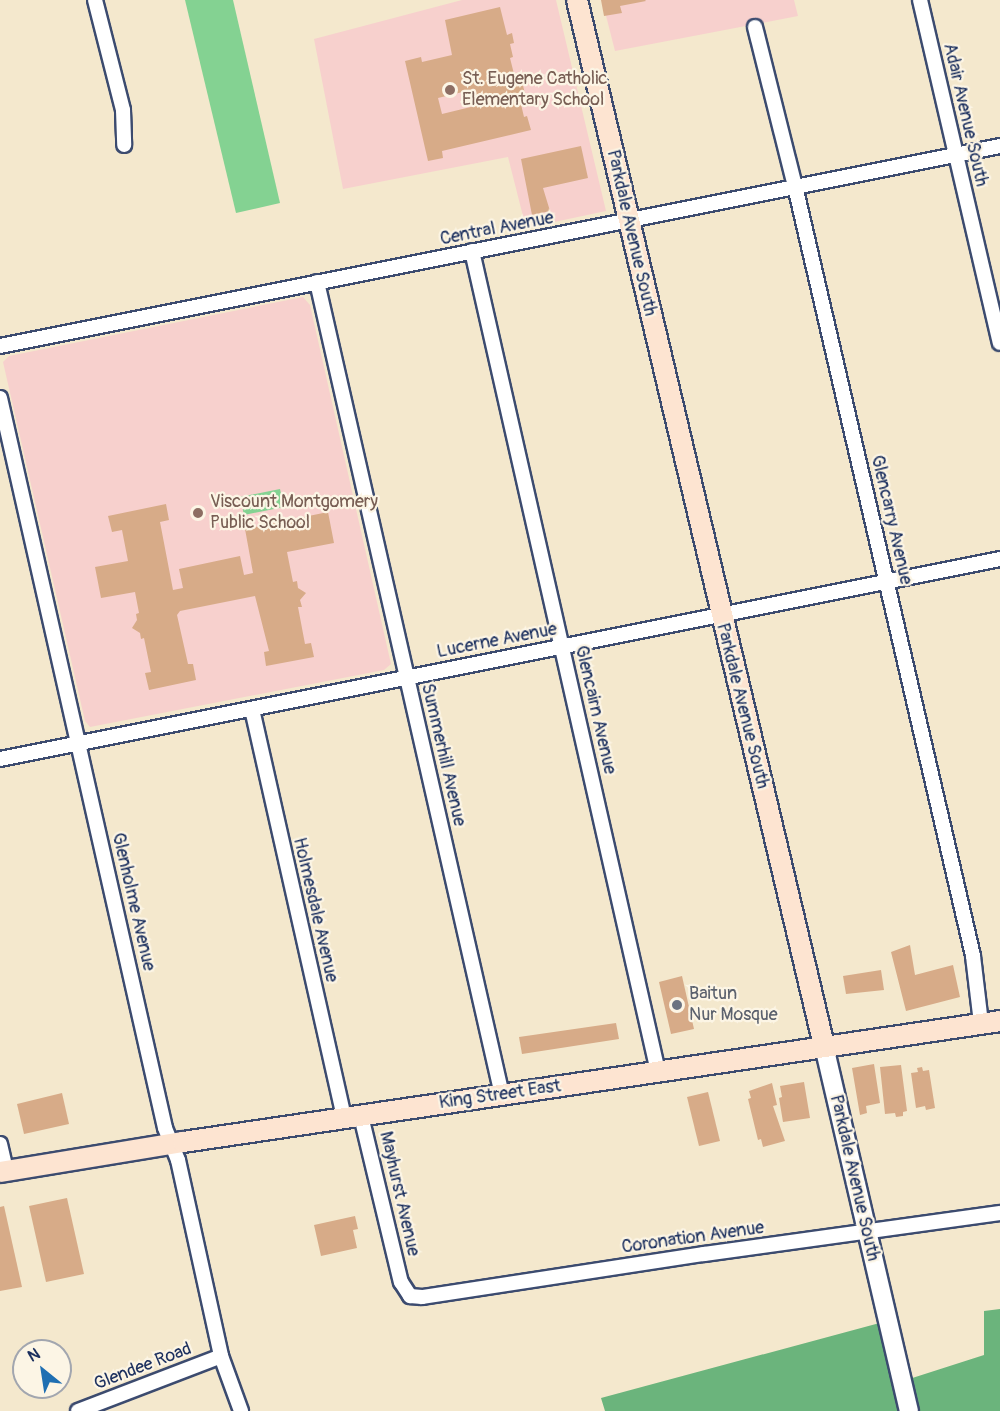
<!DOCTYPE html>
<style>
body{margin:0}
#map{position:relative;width:1000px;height:1411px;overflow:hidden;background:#f4e8cd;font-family:Pangolin,sans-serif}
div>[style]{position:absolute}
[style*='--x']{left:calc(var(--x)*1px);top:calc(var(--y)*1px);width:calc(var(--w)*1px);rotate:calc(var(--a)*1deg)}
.built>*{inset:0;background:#f7d0cd}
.green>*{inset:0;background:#84d292}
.forest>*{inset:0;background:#6bb47c}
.building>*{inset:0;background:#d7ab88}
.roads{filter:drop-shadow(2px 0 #3c4b6f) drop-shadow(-2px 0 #3c4b6f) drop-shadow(0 2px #3c4b6f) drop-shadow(0 -2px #3c4b6f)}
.minor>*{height:14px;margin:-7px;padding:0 7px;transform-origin:7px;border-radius:7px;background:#fff}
.tertiary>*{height:18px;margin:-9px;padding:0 9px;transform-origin:9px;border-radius:9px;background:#fff}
.secondary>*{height:20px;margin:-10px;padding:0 10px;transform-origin:10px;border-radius:10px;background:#fde4d1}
.dots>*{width:16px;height:16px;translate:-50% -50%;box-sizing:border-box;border:3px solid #fcf5e5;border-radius:50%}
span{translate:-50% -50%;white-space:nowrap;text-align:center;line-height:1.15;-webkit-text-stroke:4.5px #fcf5e5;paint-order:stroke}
.education-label{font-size:18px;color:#785e54}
.left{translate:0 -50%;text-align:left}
.street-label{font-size:18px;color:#1b2f5e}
.worship-label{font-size:18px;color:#5b616d}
.north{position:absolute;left:12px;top:1339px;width:60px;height:60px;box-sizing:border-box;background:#fcf5e5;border:2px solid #a2a6af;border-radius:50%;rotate:330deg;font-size:16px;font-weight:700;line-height:24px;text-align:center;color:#1b2f5e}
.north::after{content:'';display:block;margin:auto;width:21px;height:27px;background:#1f6fb2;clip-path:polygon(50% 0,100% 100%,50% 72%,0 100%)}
</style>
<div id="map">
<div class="built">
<div style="clip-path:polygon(462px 0,556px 0,606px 211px,526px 228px,508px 157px,343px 189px,314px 39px)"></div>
<div style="clip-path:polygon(602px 0,794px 0,798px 16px,615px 51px)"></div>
<div style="clip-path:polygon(303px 297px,310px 305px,391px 664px,384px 670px,90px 727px,85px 721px,3px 362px,9px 356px)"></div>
</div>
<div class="green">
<div style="clip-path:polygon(185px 0,233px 0,280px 203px,236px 213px)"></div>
<div style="clip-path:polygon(280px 489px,284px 507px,244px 515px,240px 497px)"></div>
</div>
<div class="forest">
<div style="clip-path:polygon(1000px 1309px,1000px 1411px,605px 1411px,601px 1398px,887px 1321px,903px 1381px,984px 1355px,984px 1311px)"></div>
</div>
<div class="building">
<div style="clip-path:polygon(601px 0,645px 0,646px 1px,620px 6px,622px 13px,604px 16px)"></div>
<div style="clip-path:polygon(evenodd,500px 7px,507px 35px,512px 33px,514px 43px,510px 44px,513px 57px,510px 58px,514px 74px,520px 73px,526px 98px,520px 100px,524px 117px,527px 116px,531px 130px,442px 151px,443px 158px,428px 161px,405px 61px,421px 57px,422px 62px,452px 55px,445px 20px,500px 7px,475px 89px,479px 105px,442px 114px,438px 98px,475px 89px)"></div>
<div style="clip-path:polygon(581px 146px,588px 178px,543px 188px,550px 211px,532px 215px,521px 159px)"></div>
<div style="clip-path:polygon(166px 504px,169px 520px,160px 522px,173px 590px,183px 588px,179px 569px,240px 556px,244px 575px,253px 573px,245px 529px,328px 512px,334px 543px,287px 552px,293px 582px,297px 581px,298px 588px,306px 593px,300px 600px,302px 607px,298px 607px,305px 644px,311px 643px,314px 657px,266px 666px,264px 652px,269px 651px,255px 596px,180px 611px,177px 615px,188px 664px,193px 664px,196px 680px,149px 690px,145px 673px,151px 672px,144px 638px,141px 639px,140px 633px,132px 628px,137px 620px,136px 614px,139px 613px,135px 592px,101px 598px,95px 567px,128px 561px,122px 530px,112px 532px,108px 516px)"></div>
<div style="clip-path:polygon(910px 945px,915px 975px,953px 965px,960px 997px,906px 1011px,891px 952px)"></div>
<div style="clip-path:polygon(881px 970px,884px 990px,846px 994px,843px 976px)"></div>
<div style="clip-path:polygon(682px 976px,694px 1029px,671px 1034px,659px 982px)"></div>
<div style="clip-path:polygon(616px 1023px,619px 1039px,522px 1054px,519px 1037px)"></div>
<div style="clip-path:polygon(874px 1064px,880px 1103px,866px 1106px,867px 1113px,860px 1115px,852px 1068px)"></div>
<div style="clip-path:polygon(901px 1065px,907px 1111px,903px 1112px,903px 1116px,896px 1117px,895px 1113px,885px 1114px,880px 1067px)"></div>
<div style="clip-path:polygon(922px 1067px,923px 1071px,929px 1070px,935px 1108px,926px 1110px,925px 1106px,916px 1108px,911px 1073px,918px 1072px,917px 1068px)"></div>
<div style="clip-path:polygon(804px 1082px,810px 1118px,783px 1122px,779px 1098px,782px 1097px,780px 1086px)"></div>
<div style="clip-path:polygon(772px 1083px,777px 1105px,773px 1106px,785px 1141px,763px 1147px,761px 1139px,758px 1140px,748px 1099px,751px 1098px,749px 1091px)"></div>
<div style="clip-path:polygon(708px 1092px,720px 1141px,699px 1146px,687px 1097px)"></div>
<div style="clip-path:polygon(62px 1093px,69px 1124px,24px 1134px,17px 1104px)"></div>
<div style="clip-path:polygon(67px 1198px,84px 1274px,46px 1282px,29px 1206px)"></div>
<div style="clip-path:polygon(4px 1206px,22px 1287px,0 1291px,0 1207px)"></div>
<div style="clip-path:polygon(355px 1216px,358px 1229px,353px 1230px,357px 1248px,321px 1256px,314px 1225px)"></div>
</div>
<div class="roads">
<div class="minor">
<div style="--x:95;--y:0;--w:114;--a:75.7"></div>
<div style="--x:123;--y:110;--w:35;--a:88"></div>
<div style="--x:920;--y:0;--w:352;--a:76.9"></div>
<div style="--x:755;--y:27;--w:164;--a:75.9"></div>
<div style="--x:795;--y:186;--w:790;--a:76.98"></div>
<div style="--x:973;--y:956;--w:67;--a:83.2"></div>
<div style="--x:472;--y:251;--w:842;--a:77.23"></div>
<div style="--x:317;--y:282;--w:834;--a:77.18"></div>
<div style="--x:0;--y:346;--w:1020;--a:-11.31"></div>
<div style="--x:0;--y:398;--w:748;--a:77.26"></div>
<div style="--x:165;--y:1128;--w:35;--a:68"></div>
<div style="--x:178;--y:1160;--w:201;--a:77.6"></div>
<div style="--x:221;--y:1356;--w:59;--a:70"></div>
<div style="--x:252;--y:709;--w:419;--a:77.3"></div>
<div style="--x:0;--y:759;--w:1020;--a:-11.31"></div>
<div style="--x:361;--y:1116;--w:171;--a:76.5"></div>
<div style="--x:401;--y:1282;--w:17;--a:57"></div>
<div style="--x:410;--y:1296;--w:12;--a:5"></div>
<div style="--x:422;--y:1297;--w:285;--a:-8.7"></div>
<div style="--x:704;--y:1254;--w:299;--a:-7.9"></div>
<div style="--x:0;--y:1144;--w:28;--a:77"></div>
<div style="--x:78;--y:1411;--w:153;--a:-21"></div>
</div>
<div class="tertiary">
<div style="--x:824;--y:1046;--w:375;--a:76.9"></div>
</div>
<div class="secondary">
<div style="--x:577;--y:0;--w:1075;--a:76.71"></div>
<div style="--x:0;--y:1172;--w:185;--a:-9.3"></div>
<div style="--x:183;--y:1142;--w:826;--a:-8.42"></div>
</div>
</div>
<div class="dots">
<div style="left:450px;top:90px;background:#8d6e63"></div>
<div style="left:198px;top:513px;background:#8d6e63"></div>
<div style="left:677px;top:1005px;background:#6b7280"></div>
</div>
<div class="education-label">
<span class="left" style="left:462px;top:90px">St. Eugene Catholic<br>Elementary School</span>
<span class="left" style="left:210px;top:513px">Viscount Montgomery<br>Public School</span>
</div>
<div class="street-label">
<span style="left:965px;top:115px;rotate:77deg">Adair Avenue South</span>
<span style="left:497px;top:229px;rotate:-11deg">Central Avenue</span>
<span style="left:631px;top:233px;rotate:77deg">Parkdale Avenue South</span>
<span style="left:891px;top:520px;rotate:77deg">Glencarry Avenue</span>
<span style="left:497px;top:641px;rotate:-11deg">Lucerne Avenue</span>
<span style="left:742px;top:706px;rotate:76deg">Parkdale Avenue South</span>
<span style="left:595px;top:710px;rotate:77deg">Glencairn Avenue</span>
<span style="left:443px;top:755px;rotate:77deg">Summerhill Avenue</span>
<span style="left:133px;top:902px;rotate:77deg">Glenholme Avenue</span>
<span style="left:315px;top:910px;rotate:77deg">Holmesdale Avenue</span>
<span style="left:500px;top:1095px;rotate:-8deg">King Street East</span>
<span style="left:854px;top:1178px;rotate:77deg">Parkdale Avenue South</span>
<span style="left:399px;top:1194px;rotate:77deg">Mayhurst Avenue</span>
<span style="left:693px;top:1238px;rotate:-8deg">Coronation Avenue</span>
<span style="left:143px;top:1367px;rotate:-21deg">Glendee Road</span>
</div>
<div class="worship-label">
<span class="left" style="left:689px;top:1005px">Baitun<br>Nur Mosque</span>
</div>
<div class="north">N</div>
</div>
